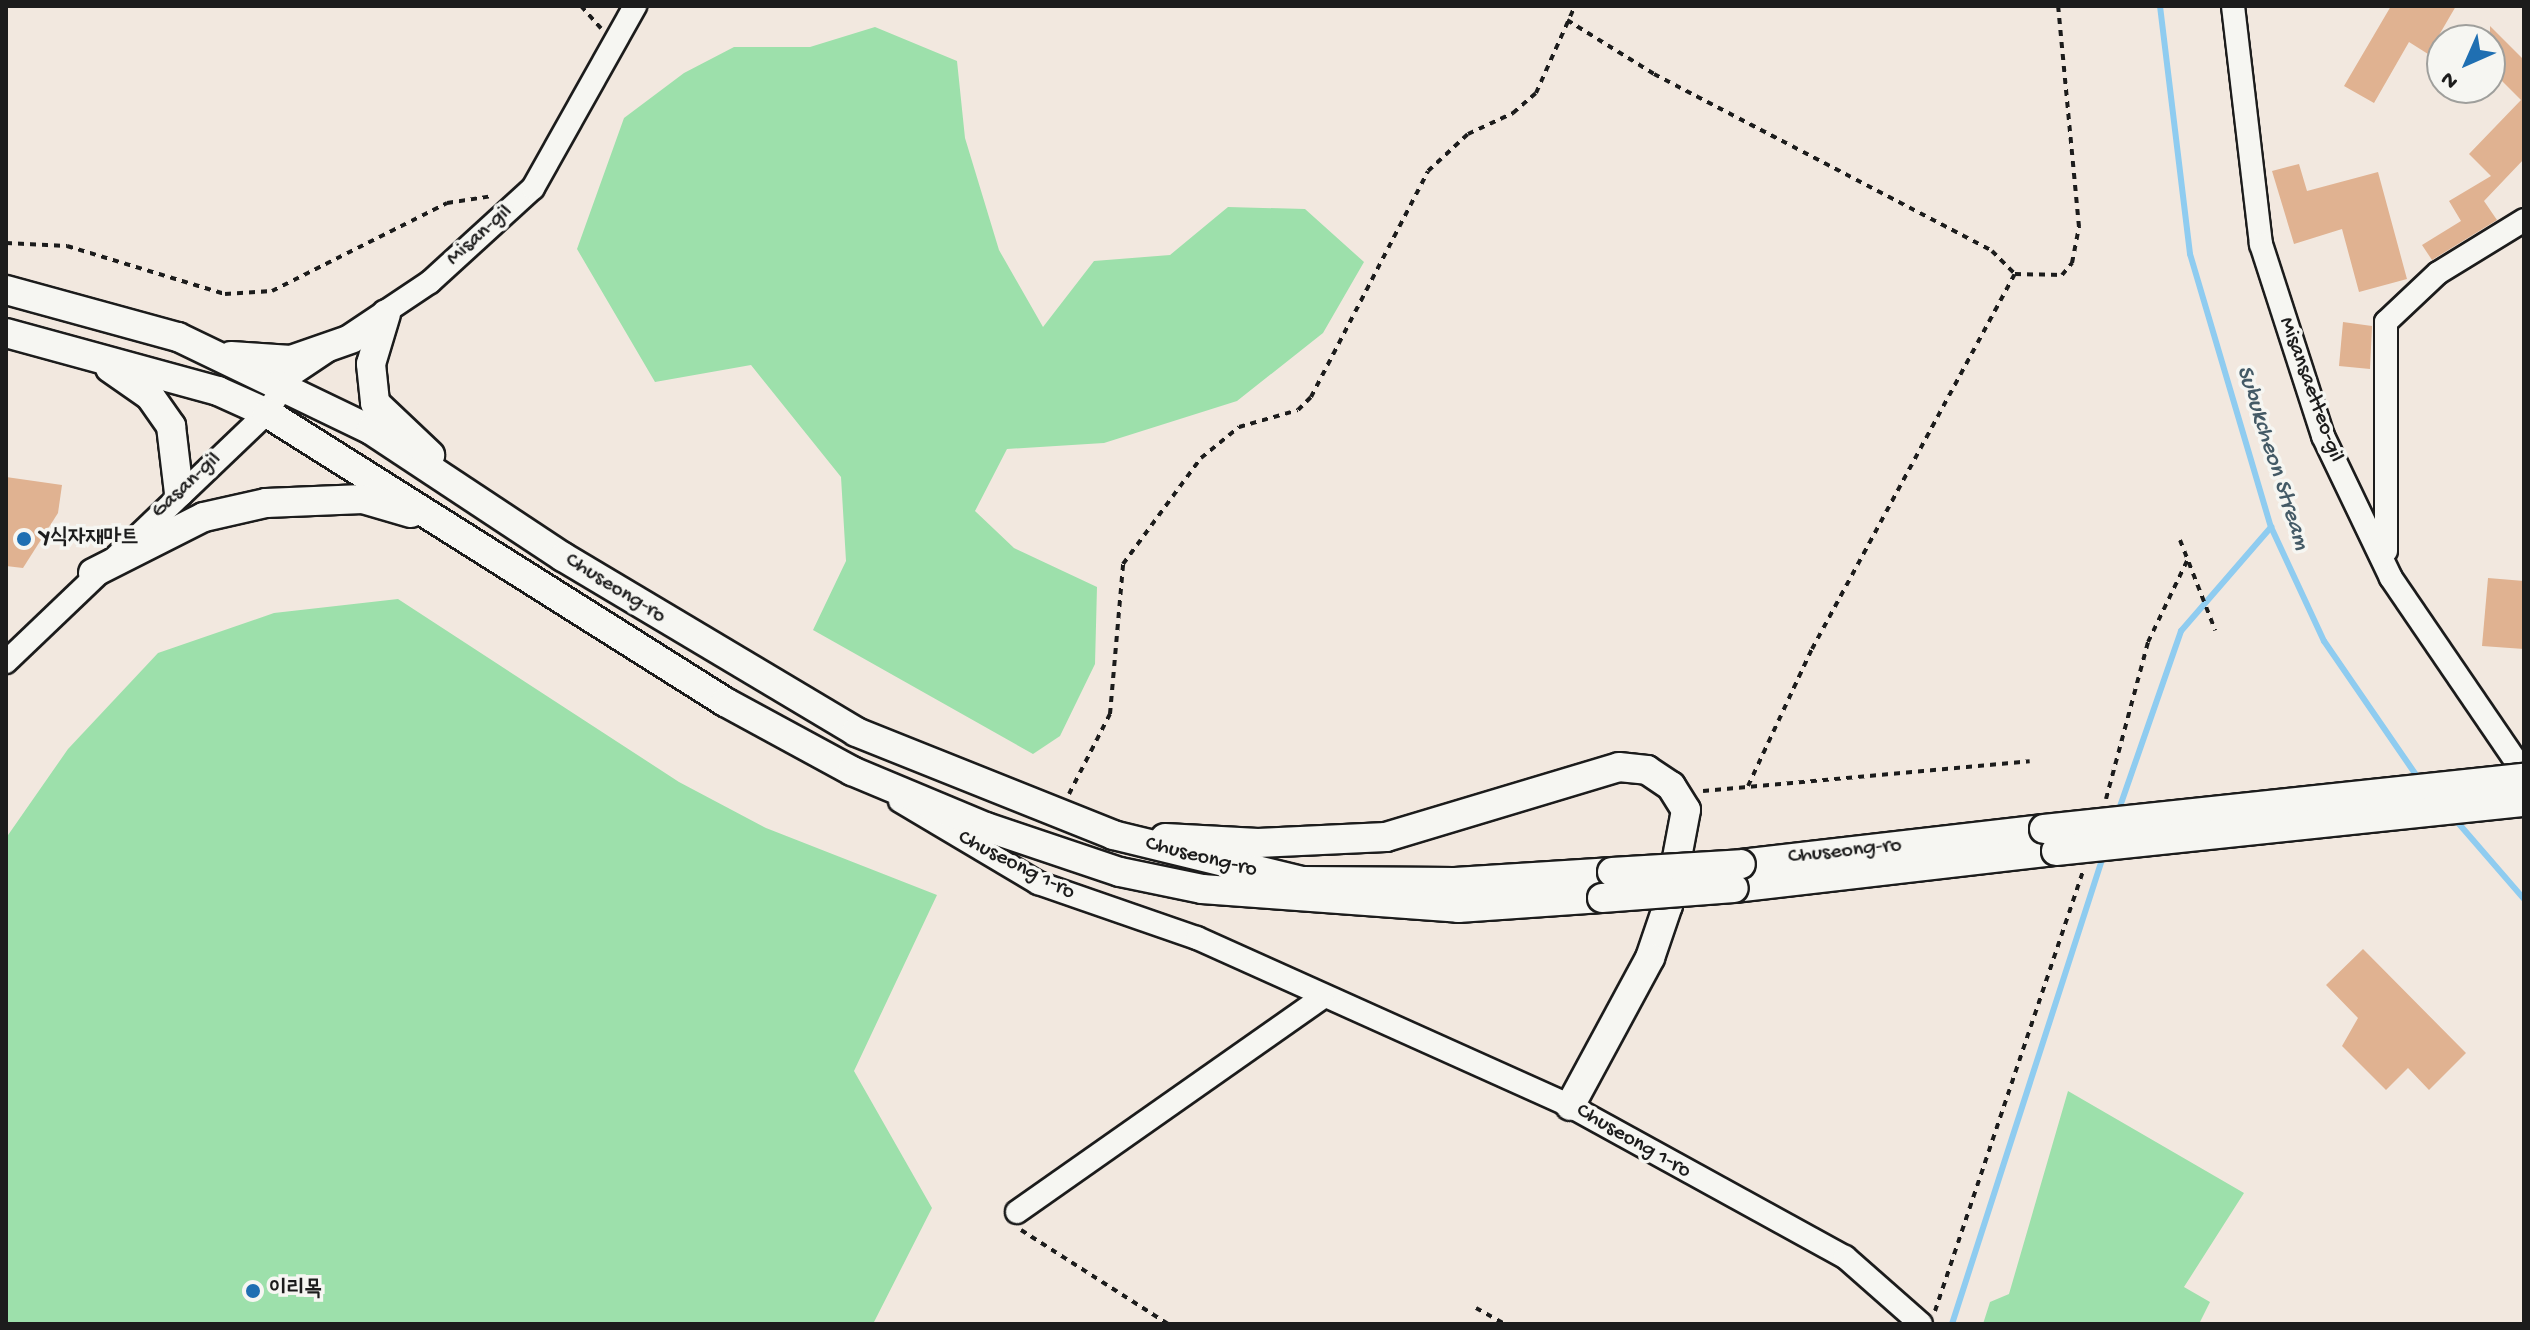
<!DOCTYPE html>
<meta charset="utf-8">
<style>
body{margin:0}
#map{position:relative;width:2530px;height:1330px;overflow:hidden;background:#f2e8df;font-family:"Gochi Hand","Poor Story",sans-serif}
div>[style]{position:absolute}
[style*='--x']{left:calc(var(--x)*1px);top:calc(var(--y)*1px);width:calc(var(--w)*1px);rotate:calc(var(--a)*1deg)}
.green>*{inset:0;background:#9de0ab}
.stream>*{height:6px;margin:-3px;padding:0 3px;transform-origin:3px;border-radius:3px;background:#8fccf0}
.building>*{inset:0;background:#e0b291}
.path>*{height:4px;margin-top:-2px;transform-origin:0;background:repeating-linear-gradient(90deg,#1c1c1c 0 6px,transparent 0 12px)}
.roads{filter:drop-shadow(2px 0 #1c1c1c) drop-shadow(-2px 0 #1c1c1c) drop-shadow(0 2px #1c1c1c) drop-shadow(0 -2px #1c1c1c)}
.minor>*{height:22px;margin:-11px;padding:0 11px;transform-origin:11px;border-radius:11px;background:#f6f6f2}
.major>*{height:28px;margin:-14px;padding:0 14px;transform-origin:14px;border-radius:14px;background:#f6f6f2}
.bridges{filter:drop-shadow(2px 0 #1c1c1c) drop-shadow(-2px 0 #1c1c1c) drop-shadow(0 2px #1c1c1c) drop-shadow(0 -2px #1c1c1c)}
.major-bridge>*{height:28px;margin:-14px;padding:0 14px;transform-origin:14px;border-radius:14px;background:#f6f6f2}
.dots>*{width:22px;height:22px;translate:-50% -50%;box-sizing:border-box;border:4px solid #f6f6f2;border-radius:50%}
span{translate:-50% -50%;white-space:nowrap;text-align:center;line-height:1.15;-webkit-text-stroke:7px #f6f6f2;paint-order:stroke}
.street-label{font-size:22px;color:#1c1c1c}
.poi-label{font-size:22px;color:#1c1c1c;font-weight:700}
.left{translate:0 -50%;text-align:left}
.water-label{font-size:24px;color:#445a66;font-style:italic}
.frame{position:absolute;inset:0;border:8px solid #1c1c1c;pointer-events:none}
.north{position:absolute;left:2426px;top:24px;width:80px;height:80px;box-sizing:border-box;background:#f6f6f2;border:2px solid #9f9f9c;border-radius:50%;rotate:225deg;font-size:22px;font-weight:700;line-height:32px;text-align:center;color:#1c1c1c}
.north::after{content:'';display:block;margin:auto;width:28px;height:36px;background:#1f6fb2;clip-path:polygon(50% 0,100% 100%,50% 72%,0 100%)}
</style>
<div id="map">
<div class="green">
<div style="clip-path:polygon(875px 27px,957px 61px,965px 138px,999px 250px,1043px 327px,1094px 261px,1170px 255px,1228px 207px,1305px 209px,1364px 262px,1323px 333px,1237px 401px,1104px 443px,1007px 449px,975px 511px,1014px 548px,1097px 587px,1095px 664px,1060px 736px,1033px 754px,813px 630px,846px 561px,841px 477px,751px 365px,655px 382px,577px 249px,624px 118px,684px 73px,734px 47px,810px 47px)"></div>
<div style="clip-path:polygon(398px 599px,679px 782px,766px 828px,937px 895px,854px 1071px,932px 1208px,873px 1324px,6px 1324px,6px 838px,68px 749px,158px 653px,274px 613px)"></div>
<div style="clip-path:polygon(2068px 1091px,2244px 1193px,2184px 1287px,2210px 1302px,2199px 1324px,1983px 1324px,1990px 1302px,2009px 1294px)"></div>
</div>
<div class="stream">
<div style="--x:2160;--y:6;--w:250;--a:83.1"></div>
<div style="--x:2190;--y:254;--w:285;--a:73.5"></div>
<div style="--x:2271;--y:527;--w:126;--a:65.1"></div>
<div style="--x:2324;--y:641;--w:168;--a:55.5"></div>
<div style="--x:2117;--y:815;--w:195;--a:-70.8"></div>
<div style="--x:2181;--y:631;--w:138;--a:-49.1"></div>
<div style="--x:2453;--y:817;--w:108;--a:49.1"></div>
<div style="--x:1952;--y:1324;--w:492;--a:-72.1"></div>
</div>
<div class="building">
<div style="clip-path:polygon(2391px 6px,2456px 6px,2428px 54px,2409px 42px,2374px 103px,2344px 86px)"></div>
<div style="clip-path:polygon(2490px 26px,2524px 60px,2524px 159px,2484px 201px,2497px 220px,2432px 260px,2422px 245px,2461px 221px,2449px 201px,2491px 176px,2469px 154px,2521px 100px,2490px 69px)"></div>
<div style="clip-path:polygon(2299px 164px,2307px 191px,2378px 172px,2407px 279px,2359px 292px,2342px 229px,2294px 244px,2272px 171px)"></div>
<div style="clip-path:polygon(2343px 322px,2372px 326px,2370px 369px,2339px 366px)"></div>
<div style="clip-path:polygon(6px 477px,62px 485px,58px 513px,23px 568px,6px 566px)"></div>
<div style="clip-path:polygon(2488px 578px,2524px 581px,2524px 649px,2482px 646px)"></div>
<div style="clip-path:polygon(2363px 949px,2466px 1053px,2429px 1090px,2408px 1068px,2386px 1090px,2342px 1046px,2358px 1018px,2326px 985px)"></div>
</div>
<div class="path">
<div style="--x:581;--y:6;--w:30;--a:48"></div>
<div style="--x:1567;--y:20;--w:102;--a:31.8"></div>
<div style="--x:1654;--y:74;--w:382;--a:27.6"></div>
<div style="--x:1992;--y:251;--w:33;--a:45"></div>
<div style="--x:6;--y:243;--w:61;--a:2.8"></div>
<div style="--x:67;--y:246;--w:165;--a:16.9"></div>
<div style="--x:225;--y:294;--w:47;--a:-3.7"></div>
<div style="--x:272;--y:291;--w:196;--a:-26.7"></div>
<div style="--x:447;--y:203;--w:47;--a:-8.7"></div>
<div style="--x:2180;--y:540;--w:97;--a:68.7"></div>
<div style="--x:1748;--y:786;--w:151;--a:-65"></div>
<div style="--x:1812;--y:649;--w:426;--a:-61.6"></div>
<div style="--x:2015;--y:274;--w:47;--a:1.2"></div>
<div style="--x:2062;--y:275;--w:16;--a:-50"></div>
<div style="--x:2072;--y:263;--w:37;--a:-79"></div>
<div style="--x:2079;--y:227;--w:222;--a:-95.4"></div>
<div style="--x:1703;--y:791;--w:328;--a:-5.2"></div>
<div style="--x:1069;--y:794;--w:90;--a:-62.9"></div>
<div style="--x:1110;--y:714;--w:151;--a:-85"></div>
<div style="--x:1123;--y:564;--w:132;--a:-53.7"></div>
<div style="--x:1201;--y:458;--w:49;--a:-39.2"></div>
<div style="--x:1239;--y:427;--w:61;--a:-16.1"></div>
<div style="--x:1298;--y:410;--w:18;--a:-45"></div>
<div style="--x:1311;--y:397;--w:254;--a:-62.6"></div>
<div style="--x:1428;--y:171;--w:54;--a:-42.8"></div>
<div style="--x:1468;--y:134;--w:50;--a:-25"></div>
<div style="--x:1513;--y:113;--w:30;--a:-41"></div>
<div style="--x:1536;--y:93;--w:95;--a:-65.9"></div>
<div style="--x:2106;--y:799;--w:163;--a:-75"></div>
<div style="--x:2148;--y:642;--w:90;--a:-64.3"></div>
<div style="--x:1021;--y:1230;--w:174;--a:32.6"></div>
<div style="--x:1476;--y:1308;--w:33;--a:29"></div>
<div style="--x:1935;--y:1311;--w:463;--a:-71.4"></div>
</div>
<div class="roads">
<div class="minor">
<div style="--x:2233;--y:6;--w:240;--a:83.3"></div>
<div style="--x:2261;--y:244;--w:202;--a:72.1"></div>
<div style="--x:2323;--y:436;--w:157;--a:64.4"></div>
<div style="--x:2391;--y:578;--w:236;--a:55.7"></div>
<div style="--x:2386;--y:551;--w:229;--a:-90"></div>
<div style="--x:2386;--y:322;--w:71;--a:-43.3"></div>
<div style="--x:2438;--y:273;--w:101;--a:-31.6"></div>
<div style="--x:6;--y:662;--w:361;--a:-43.7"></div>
<div style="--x:267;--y:413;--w:42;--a:-59.7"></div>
<div style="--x:288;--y:377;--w:171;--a:-33.8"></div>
<div style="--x:430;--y:282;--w:139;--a:-42.4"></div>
<div style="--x:533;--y:188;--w:209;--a:-60.7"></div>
<div style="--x:900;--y:801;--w:161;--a:30.7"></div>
<div style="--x:1038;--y:883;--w:168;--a:19.1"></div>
<div style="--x:1197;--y:938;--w:409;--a:24.2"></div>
<div style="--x:1570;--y:1106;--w:314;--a:28.8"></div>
<div style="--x:1845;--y:1257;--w:101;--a:41.4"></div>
<div style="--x:1017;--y:1212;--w:373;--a:-35.1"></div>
</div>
<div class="major">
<div style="--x:6;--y:290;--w:178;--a:15.3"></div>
<div style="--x:178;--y:337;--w:214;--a:25.7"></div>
<div style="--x:371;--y:430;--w:230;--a:33.5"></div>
<div style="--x:563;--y:557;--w:341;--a:30.8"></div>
<div style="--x:856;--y:732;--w:277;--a:21.8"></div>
<div style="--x:1113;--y:835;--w:195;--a:13.7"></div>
<div style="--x:1302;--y:881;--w:153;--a:0.4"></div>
<div style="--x:1455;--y:882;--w:157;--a:-3.6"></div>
<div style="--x:386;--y:314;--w:52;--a:106.7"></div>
<div style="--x:371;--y:364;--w:39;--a:84"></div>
<div style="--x:375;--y:403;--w:76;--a:43.4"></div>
<div style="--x:6;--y:333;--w:220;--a:15.3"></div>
<div style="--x:218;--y:391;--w:54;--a:24.2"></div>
<div style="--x:267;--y:413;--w:542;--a:32.25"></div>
<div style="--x:725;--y:702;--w:145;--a:28.5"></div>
<div style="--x:852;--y:771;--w:145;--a:22.7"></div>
<div style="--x:986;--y:827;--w:141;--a:18.6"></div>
<div style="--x:1120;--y:872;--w:84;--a:11.7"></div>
<div style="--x:1202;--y:889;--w:257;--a:4.2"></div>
<div style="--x:1458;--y:908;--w:144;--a:-4"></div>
<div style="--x:231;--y:356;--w:60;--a:3.8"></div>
<div style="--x:291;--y:360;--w:64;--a:-19.3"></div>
<div style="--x:110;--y:368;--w:49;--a:35"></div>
<div style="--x:150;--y:396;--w:37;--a:55"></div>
<div style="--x:171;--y:426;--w:67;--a:83.2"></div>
<div style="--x:93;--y:573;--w:124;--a:-26.8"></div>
<div style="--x:204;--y:517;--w:64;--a:-12.7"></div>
<div style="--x:266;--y:503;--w:97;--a:-2.4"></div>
<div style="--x:363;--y:499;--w:50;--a:16.3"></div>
<div style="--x:1165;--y:838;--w:93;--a:3.1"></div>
<div style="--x:1258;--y:843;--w:128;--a:-2.7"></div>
<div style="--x:1386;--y:837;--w:243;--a:-16.7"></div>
<div style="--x:1619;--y:767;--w:28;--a:6"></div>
<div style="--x:1647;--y:770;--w:29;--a:34"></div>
<div style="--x:1671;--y:786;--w:28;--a:58"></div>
<div style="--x:1686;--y:810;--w:97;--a:100.7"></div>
<div style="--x:1668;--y:905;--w:56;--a:108.8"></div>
<div style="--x:1650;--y:958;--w:168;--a:118.4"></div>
<div style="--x:1741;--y:864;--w:305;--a:-6.6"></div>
<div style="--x:1734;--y:888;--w:324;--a:-6.6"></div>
</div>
</div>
<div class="bridges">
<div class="major-bridge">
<div style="--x:2044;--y:829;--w:483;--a:-6.1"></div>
<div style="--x:2056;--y:851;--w:471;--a:-6"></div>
<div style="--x:1612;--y:872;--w:129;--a:-3.5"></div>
<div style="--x:1602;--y:898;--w:132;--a:-4.3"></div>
</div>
</div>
<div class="dots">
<div style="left:24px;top:539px;background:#1f6fb2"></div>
<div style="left:253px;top:1291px;background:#1f6fb2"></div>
</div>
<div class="street-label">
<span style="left:480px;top:236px;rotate:-42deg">Misan-gil</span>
<span style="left:2310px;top:390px;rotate:70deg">Misansaetteo-gil</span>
<span style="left:187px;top:486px;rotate:-43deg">Gasan-gil</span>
<span style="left:615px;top:589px;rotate:32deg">Chuseong-ro</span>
<span style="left:1845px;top:852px;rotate:-6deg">Chuseong-ro</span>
<span style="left:1201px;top:858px;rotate:14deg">Chuseong-ro</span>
<span style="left:1016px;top:866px;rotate:27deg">Chuseong 1-ro</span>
<span style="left:1633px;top:1142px;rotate:30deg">Chuseong 1-ro</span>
</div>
<div class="poi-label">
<span class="left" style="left:40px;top:539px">Y식자재마트</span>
<span class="left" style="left:269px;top:1291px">이리목</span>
</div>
<div class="water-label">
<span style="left:2272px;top:458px;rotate:72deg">Subukcheon Stream</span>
</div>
<div class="frame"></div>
<div class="north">N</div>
</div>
